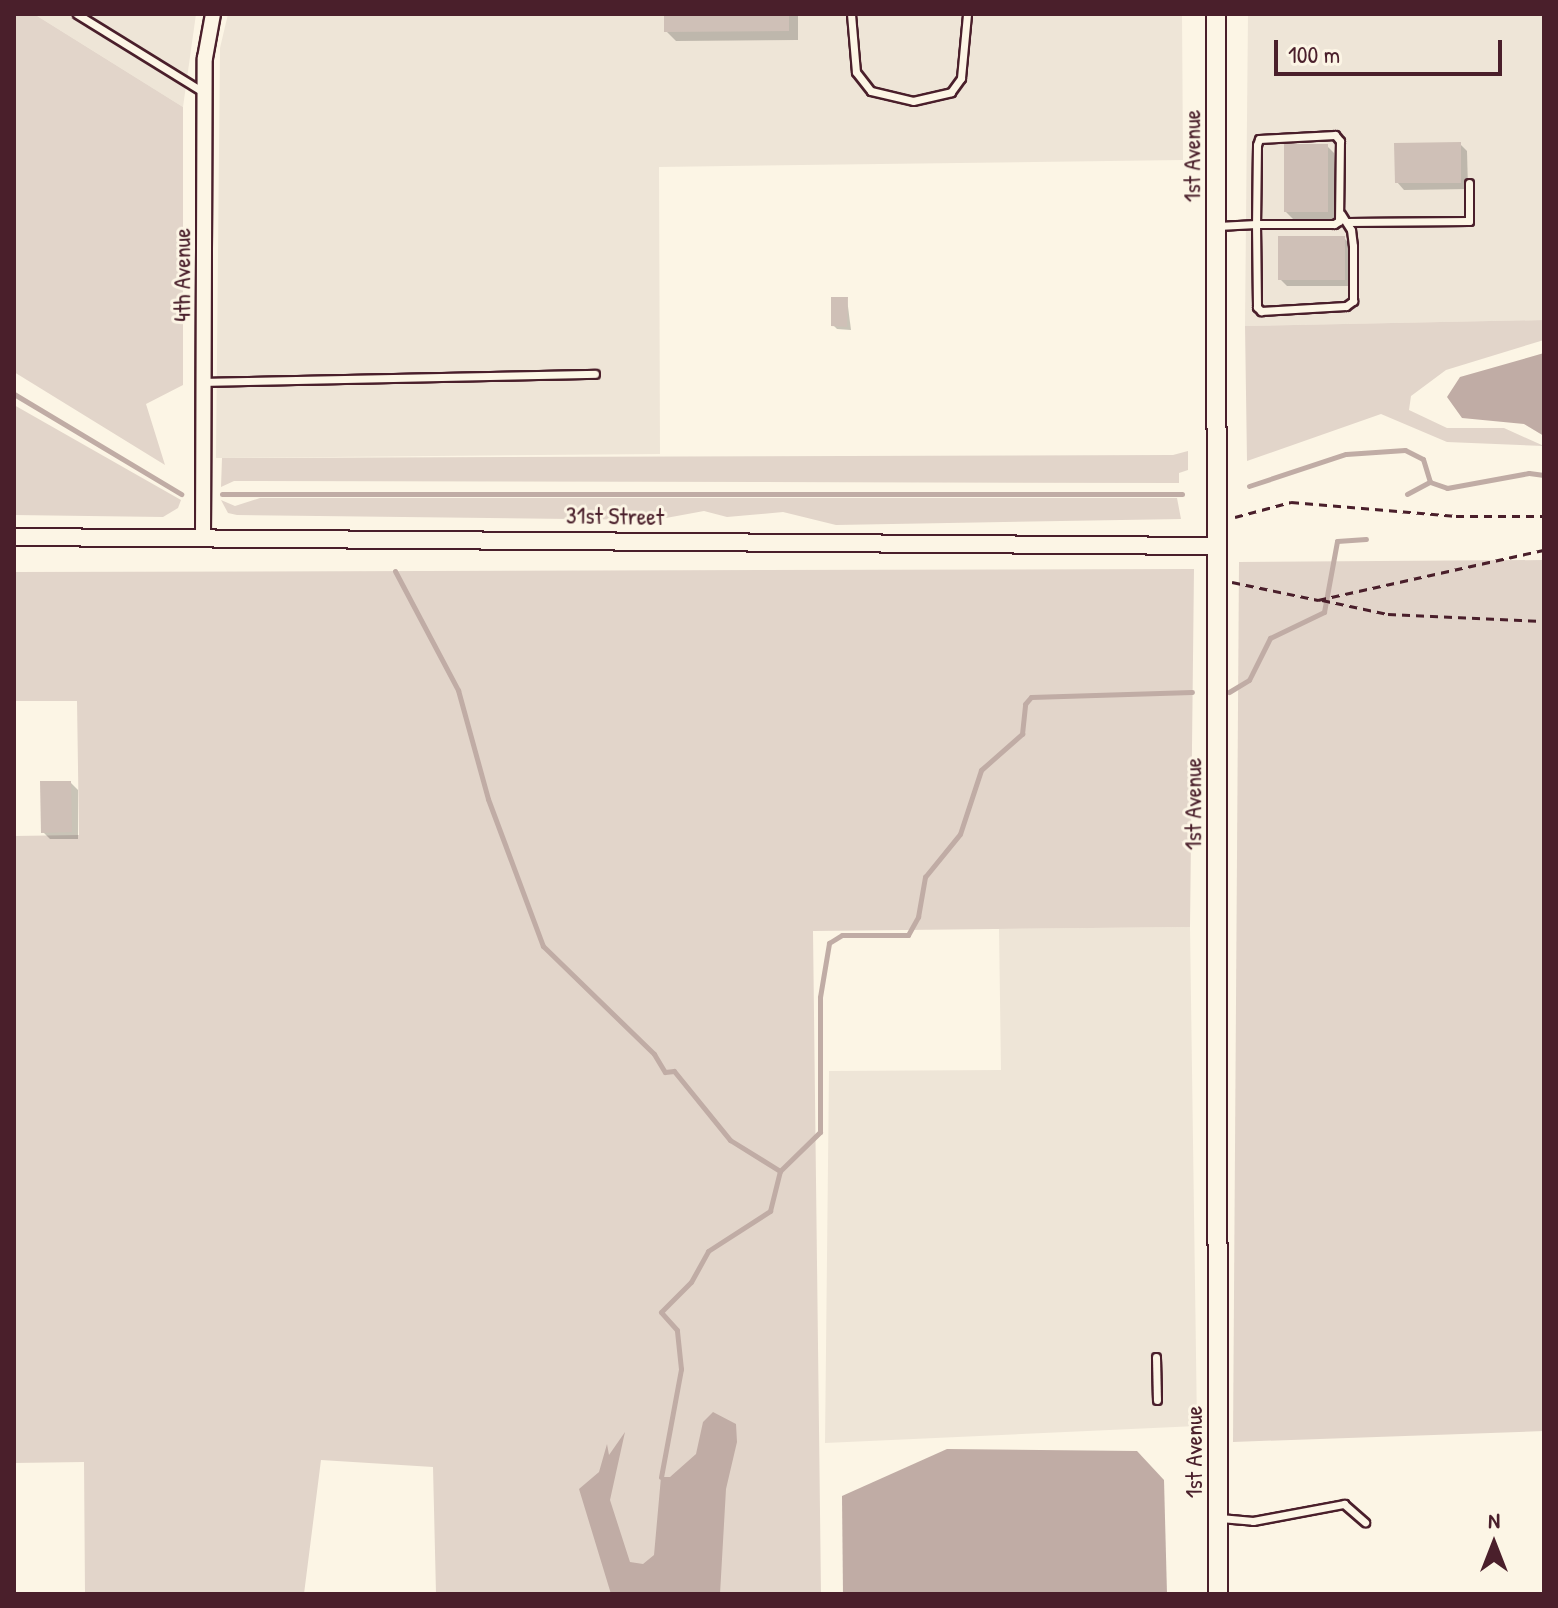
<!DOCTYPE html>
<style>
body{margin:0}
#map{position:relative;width:1558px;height:1608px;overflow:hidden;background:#fcf5e5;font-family:"Patrick Hand",sans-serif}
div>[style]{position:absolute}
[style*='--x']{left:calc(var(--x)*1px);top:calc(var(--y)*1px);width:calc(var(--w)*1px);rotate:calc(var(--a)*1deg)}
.built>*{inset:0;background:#eee5d7}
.green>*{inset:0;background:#e2d5ca}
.water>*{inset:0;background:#c0aca5}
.shadow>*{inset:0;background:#0003}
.stream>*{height:5px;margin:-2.5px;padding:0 2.5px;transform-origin:2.5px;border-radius:2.5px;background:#c0aca5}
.building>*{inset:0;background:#cfc0b7}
.path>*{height:3px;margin-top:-1.5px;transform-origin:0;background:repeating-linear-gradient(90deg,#4a1f2b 0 8px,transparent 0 14px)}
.roads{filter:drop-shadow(2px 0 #4a1f2b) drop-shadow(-2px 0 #4a1f2b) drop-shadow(0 2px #4a1f2b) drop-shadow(0 -2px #4a1f2b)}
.service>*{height:7px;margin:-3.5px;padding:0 3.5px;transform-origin:3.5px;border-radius:3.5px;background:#fcf5e5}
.minor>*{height:14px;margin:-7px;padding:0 7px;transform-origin:7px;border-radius:7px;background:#fcf5e5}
.tertiary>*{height:16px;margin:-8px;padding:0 8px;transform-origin:8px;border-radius:8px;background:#fcf5e5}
.secondary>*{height:18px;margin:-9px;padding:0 9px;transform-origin:9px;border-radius:9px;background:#fcf5e5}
span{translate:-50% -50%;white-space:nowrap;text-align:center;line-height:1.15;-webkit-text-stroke:6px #fcf5e5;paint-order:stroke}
.street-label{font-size:24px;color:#4a1f2b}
.frame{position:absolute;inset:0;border:16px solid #4a1f2b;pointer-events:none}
.north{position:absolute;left:1454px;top:1504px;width:80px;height:80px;-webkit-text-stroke:6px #fcf5e5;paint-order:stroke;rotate:0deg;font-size:22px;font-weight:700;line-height:32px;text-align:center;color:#4a1f2b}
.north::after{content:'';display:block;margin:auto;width:28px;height:36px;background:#4a1f2b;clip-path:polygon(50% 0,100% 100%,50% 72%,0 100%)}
.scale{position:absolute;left:1274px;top:40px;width:228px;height:36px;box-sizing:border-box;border:4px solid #4a1f2b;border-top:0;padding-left:10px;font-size:24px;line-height:28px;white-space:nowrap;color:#4a1f2b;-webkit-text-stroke:6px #fcf5e5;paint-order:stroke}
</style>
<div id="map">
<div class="built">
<div style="clip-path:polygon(34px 14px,196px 14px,183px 107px)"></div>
<div style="clip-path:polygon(228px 14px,1182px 14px,1183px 160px,659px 167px,660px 454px,216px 458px,220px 48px)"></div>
<div style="clip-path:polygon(1248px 14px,1544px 14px,1544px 320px,1245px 326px)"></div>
<div style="clip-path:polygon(1190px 927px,1197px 1426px,825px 1443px,829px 1071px,1001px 1070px,999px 929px)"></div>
</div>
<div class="green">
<div style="clip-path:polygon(14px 14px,34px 14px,183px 107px,183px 385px,146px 404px,165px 465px,14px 372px)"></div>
<div style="clip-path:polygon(1544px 320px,1544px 340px,1446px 370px,1411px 396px,1409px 410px,1447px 428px,1504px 428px,1544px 446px,1447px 442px,1381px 414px,1247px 461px,1245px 326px)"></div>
<div style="clip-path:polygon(14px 405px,181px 500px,178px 508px,163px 517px,14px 515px)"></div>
<div style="clip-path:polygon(1188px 451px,1188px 470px,1179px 473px,1179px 483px,234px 481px,221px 487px,222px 458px,1173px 455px)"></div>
<div style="clip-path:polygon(260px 498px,1177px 498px,1181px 519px,836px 525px,783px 512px,727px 517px,704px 511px,655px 520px,237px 515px,228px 513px,221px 500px,235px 506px)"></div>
<div style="clip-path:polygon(1544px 560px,1544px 1431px,1233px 1442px,1239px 562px)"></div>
<div style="clip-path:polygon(1194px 569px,1190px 927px,813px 931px,821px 1594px,436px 1594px,433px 1467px,321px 1460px,304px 1594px,85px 1594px,84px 1462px,14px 1463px,14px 836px,79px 835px,77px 701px,14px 701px,14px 572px)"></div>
</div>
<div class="water">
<div style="clip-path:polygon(1544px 353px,1544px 436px,1524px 424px,1462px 418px,1447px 397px,1460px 377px)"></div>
<div style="clip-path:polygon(713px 1412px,736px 1424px,737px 1442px,726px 1489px,720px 1594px,611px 1594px,579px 1489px,599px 1472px,607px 1444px,609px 1455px,625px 1432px,610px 1500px,630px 1562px,643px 1564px,654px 1555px,661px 1477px,670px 1477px,696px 1454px,703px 1422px)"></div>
<div style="clip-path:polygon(947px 1449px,1137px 1451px,1164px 1480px,1167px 1594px,843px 1594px,842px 1496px)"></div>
</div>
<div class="shadow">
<div style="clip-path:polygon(666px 14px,798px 14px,798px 40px,676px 41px,666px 31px)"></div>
<div style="clip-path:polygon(1460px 144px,1467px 151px,1468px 189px,1404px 190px,1397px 182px)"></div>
<div style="clip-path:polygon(1327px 146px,1334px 153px,1334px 219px,1293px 219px,1286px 212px)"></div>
<div style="clip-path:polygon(1344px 238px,1351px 245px,1351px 286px,1287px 286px,1280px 279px)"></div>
<div style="clip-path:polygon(847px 299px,851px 330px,837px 329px,833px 325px)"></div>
<div style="clip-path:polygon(71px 783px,78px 790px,78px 839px,50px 839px,43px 832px)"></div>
</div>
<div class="stream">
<div style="--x:14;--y:394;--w:195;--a:30.9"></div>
<div style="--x:1249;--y:486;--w:102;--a:-18.3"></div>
<div style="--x:1346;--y:454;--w:59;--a:-3.9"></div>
<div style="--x:1405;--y:450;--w:20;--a:27"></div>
<div style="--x:1423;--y:459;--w:24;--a:73"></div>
<div style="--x:1430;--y:482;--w:18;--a:19"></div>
<div style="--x:1447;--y:488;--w:83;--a:-10.4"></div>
<div style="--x:1529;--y:473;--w:15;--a:8"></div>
<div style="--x:222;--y:494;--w:960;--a:0"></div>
<div style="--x:1407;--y:494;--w:26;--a:-28"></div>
<div style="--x:395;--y:571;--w:135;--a:62.1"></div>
<div style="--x:458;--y:690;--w:113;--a:74.6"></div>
<div style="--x:488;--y:799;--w:157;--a:69.5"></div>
<div style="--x:543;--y:946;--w:155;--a:44.2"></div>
<div style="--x:654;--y:1054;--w:21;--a:59"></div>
<div style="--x:665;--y:1072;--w:9;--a:-6"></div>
<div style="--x:674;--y:1071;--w:89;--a:50.9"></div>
<div style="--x:730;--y:1140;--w:59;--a:31.8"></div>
<div style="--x:780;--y:1171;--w:56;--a:-44.3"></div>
<div style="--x:820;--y:1132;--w:135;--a:-90"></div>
<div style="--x:820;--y:997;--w:55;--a:-80.5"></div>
<div style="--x:829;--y:943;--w:15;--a:-32"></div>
<div style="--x:842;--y:935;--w:66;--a:0"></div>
<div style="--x:908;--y:935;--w:21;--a:-61"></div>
<div style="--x:918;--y:917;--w:41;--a:-80.1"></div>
<div style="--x:925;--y:877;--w:55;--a:-50.9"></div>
<div style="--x:960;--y:834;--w:67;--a:-71.8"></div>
<div style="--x:981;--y:770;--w:55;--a:-41.3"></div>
<div style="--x:1022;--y:734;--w:30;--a:-84"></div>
<div style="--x:1025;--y:704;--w:9;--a:-49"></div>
<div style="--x:1031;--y:697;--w:161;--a:-1.8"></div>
<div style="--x:1229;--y:692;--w:23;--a:-31"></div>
<div style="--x:1249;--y:680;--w:47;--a:-63.4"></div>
<div style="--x:1270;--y:638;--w:60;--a:-25.7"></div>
<div style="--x:1324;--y:612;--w:72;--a:-79.6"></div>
<div style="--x:1337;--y:541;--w:29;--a:-4"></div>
<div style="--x:661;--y:1477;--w:110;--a:-79.5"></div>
<div style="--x:681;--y:1369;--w:39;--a:-96"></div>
<div style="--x:677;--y:1330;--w:24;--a:-132"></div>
<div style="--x:661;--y:1312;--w:42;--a:-45"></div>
<div style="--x:691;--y:1282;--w:35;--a:-61"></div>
<div style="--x:708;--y:1251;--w:74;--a:-32.8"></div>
<div style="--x:770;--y:1211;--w:41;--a:-76"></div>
</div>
<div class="building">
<div style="clip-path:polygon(664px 14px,789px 14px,789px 31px,664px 32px)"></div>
<div style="clip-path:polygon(1461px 142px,1461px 183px,1395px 183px,1394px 143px)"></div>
<div style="clip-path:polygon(1284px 144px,1328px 144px,1328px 212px,1284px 212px)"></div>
<div style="clip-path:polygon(1278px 236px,1345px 236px,1345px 280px,1278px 280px)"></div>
<div style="clip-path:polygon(831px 297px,848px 297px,847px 327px,831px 326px)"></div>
<div style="clip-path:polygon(40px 781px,71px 781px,72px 832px,41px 833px)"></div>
</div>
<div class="path">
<div style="--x:1235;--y:517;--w:58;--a:-15"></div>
<div style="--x:1291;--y:502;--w:166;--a:4.8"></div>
<div style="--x:1456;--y:516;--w:88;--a:0"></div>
<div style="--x:1232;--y:582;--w:88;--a:11.8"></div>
<div style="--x:1318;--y:600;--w:231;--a:-12.5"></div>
<div style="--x:1322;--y:600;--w:67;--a:12"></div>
<div style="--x:1388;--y:614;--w:156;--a:2.6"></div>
</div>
<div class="roads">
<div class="service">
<div style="--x:77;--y:14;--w:150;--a:31.7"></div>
<div style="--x:851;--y:14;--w:58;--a:85.1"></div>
<div style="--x:856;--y:72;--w:24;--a:52"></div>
<div style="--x:871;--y:91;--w:43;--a:13.4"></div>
<div style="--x:913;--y:101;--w:39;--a:-13"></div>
<div style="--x:951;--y:92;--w:17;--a:-54"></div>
<div style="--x:961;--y:78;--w:64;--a:-84.6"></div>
<div style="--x:1347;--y:222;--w:122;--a:-0.5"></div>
<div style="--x:1469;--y:221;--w:38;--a:-90"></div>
<div style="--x:1218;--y:226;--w:38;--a:-3"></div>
<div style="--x:1256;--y:224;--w:78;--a:0"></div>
<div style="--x:1334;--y:224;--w:6;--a:-31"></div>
<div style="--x:1339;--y:221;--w:80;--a:-89.3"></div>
<div style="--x:1340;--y:141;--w:8;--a:-130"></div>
<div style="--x:1335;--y:135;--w:76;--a:177"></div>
<div style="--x:1259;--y:139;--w:6;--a:108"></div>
<div style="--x:1257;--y:145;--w:79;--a:90.7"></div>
<div style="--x:1256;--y:224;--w:83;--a:89.3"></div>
<div style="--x:1257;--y:307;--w:6;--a:45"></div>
<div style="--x:1261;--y:311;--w:85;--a:-3.4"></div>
<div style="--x:1346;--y:306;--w:9;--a:-36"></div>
<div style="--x:1353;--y:301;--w:55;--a:-90"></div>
<div style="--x:1353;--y:246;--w:16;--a:-97"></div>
<div style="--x:1351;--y:230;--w:19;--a:-122"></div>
<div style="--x:203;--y:382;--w:392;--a:-1.2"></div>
<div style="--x:1156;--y:1357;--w:43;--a:88.7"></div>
<div style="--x:1220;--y:1518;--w:33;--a:5"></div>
<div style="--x:1253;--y:1521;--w:93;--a:-10.6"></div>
<div style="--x:1344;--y:1504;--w:28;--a:41"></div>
</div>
<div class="minor">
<div style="--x:203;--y:536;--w:478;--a:-89.8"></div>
<div style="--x:205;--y:58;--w:45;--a:-79.7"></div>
</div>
<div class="tertiary">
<div style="--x:14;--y:537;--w:1202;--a:0.43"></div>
</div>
<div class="secondary">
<div style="--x:1216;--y:14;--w:1580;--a:89.93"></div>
</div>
</div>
<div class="street-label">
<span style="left:1192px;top:156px;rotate:-90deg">1st Avenue</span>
<span style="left:182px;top:275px;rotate:-90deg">4th Avenue</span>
<span style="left:615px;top:516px;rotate:1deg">31st Street</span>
<span style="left:1193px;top:804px;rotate:-90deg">1st Avenue</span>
<span style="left:1194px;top:1452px;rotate:-90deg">1st Avenue</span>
</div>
<div class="frame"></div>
<div class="north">N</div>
<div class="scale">100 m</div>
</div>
